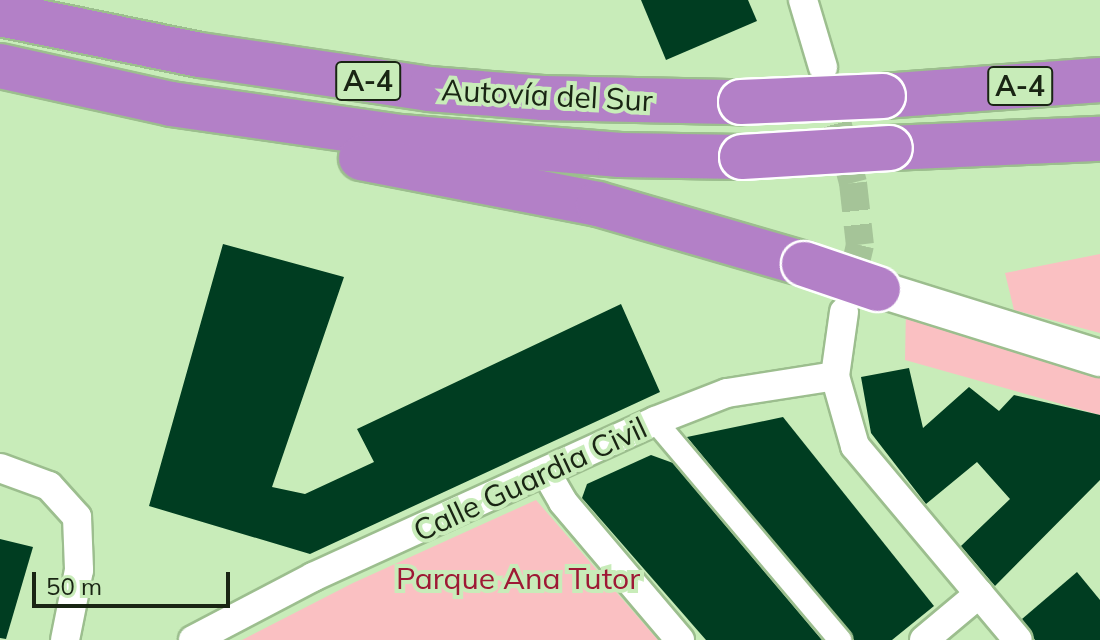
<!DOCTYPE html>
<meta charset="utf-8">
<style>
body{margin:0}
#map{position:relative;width:1100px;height:640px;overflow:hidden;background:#c8ecb9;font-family:Mulish,sans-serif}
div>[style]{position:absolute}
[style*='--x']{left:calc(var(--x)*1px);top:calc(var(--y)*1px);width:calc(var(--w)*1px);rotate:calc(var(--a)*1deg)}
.green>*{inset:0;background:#fac0c2}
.building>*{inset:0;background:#003d21}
.minor-tunnel>*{height:28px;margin-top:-14px;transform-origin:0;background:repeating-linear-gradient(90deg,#a5c498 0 28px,transparent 0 42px)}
.roads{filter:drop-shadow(2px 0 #9cbe8e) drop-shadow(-2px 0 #9cbe8e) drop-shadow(0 2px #9cbe8e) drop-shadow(0 -2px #9cbe8e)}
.pedestrian>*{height:22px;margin:-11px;padding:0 11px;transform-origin:11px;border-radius:11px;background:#fff}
.minor>*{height:28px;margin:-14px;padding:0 14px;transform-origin:14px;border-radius:14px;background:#fff}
.tertiary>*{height:36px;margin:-18px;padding:0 18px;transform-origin:18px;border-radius:18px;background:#fff}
.motorway>*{height:44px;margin:-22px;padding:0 22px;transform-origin:22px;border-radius:22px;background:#b380c7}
.bridges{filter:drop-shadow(2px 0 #fff) drop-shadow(-2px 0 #fff) drop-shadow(0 2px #fff) drop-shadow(0 -2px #fff)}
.motorway-bridge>*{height:44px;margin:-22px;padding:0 22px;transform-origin:22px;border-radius:22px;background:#b380c7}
span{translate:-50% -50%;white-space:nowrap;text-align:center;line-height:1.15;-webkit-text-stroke:8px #c8ecb9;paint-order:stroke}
.shield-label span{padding:2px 6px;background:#c8ecb9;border:2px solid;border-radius:6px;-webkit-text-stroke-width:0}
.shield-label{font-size:28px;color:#192513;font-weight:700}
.street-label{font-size:30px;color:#192513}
.park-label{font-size:30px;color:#9e1935}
.scale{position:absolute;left:32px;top:572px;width:198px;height:36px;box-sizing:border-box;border:4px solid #192513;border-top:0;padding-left:10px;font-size:24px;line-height:28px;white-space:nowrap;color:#192513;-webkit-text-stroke:6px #c8ecb9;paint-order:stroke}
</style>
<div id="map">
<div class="green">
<div style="clip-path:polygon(1100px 254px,1100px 333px,1014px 310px,1005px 273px)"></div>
<div style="clip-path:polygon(906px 309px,1100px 366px,1100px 415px,905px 360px)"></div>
<div style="clip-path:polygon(536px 500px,658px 640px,242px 640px,353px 583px)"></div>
</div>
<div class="building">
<div style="clip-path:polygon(641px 0,748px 0,757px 21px,666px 60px)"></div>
<div style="clip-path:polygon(223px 244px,344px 277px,272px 487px,305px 494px,374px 462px,357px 429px,621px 304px,660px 392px,310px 554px,149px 506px)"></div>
<div style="clip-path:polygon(909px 368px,923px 428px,969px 387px,999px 411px,1014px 395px,1100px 415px,1100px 480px,995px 586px,961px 546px,1010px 499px,977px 462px,926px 504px,871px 433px,861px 377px)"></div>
<div style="clip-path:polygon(783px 417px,934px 606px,892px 640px,854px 640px,687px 437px)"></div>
<div style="clip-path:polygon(651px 455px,673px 463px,822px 640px,706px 640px,582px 498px,587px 484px)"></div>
<div style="clip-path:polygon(0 539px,33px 547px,6px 639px,0 638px)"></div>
<div style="clip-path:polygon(1077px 572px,1100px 600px,1100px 640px,1035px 640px,1022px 619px)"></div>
</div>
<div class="minor-tunnel">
<div style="--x:827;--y:83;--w:103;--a:75.4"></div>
<div style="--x:853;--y:183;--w:62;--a:83.6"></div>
<div style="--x:860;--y:245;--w:52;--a:103.2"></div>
</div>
<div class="roads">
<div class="pedestrian">
<div style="--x:655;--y:421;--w:287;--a:49.8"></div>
</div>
<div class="minor">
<div style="--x:803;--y:0;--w:70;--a:73.4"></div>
<div style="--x:844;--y:312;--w:65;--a:98"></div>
<div style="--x:835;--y:376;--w:73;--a:74.1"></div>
<div style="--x:855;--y:446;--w:253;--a:50"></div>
<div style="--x:0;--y:468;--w:52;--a:20.2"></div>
<div style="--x:49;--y:486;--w:42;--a:47.9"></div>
<div style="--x:77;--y:517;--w:53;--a:87.8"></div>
<div style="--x:79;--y:570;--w:71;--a:101.3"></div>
<div style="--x:547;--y:474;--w:32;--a:60"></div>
<div style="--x:563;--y:502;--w:181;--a:49.7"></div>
<div style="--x:193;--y:640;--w:136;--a:-27.7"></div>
<div style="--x:313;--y:577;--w:376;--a:-24.5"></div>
<div style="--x:655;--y:421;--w:77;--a:-21.3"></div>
<div style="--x:727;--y:393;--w:109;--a:-8.9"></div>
<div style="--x:924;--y:640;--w:72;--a:-39.9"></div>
</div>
<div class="tertiary">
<div style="--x:878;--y:289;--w:232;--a:17.3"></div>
</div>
<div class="motorway">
<div style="--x:0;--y:14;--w:204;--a:11.6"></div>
<div style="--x:200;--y:55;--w:232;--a:8.4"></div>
<div style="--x:429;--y:89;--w:114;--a:4.5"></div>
<div style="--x:543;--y:98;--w:198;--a:1.2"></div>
<div style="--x:0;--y:66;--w:175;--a:12.5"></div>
<div style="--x:171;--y:104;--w:232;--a:8.2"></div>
<div style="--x:401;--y:137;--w:220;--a:4.7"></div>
<div style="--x:620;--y:155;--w:122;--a:0.9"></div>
<div style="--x:883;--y:96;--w:218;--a:-4.2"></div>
<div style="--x:890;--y:148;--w:210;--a:-2.5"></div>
<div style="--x:361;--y:158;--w:241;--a:11"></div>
<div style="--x:598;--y:204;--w:215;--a:16.2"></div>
</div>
</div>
<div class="bridges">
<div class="motorway-bridge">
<div style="--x:741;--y:102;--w:142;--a:-2.4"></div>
<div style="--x:742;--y:157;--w:148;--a:-3.5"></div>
<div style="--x:804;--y:264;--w:78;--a:18.7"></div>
</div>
</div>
<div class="shield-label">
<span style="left:368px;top:81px">A-4</span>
<span style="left:1020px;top:86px">A-4</span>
</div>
<div class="street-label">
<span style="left:547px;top:95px;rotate:3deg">Autovía del Sur</span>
<span style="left:530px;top:479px;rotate:-25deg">Calle Guardia Civil</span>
</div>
<div class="park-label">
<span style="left:518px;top:578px">Parque Ana Tutor</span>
</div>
<div class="scale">50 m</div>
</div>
